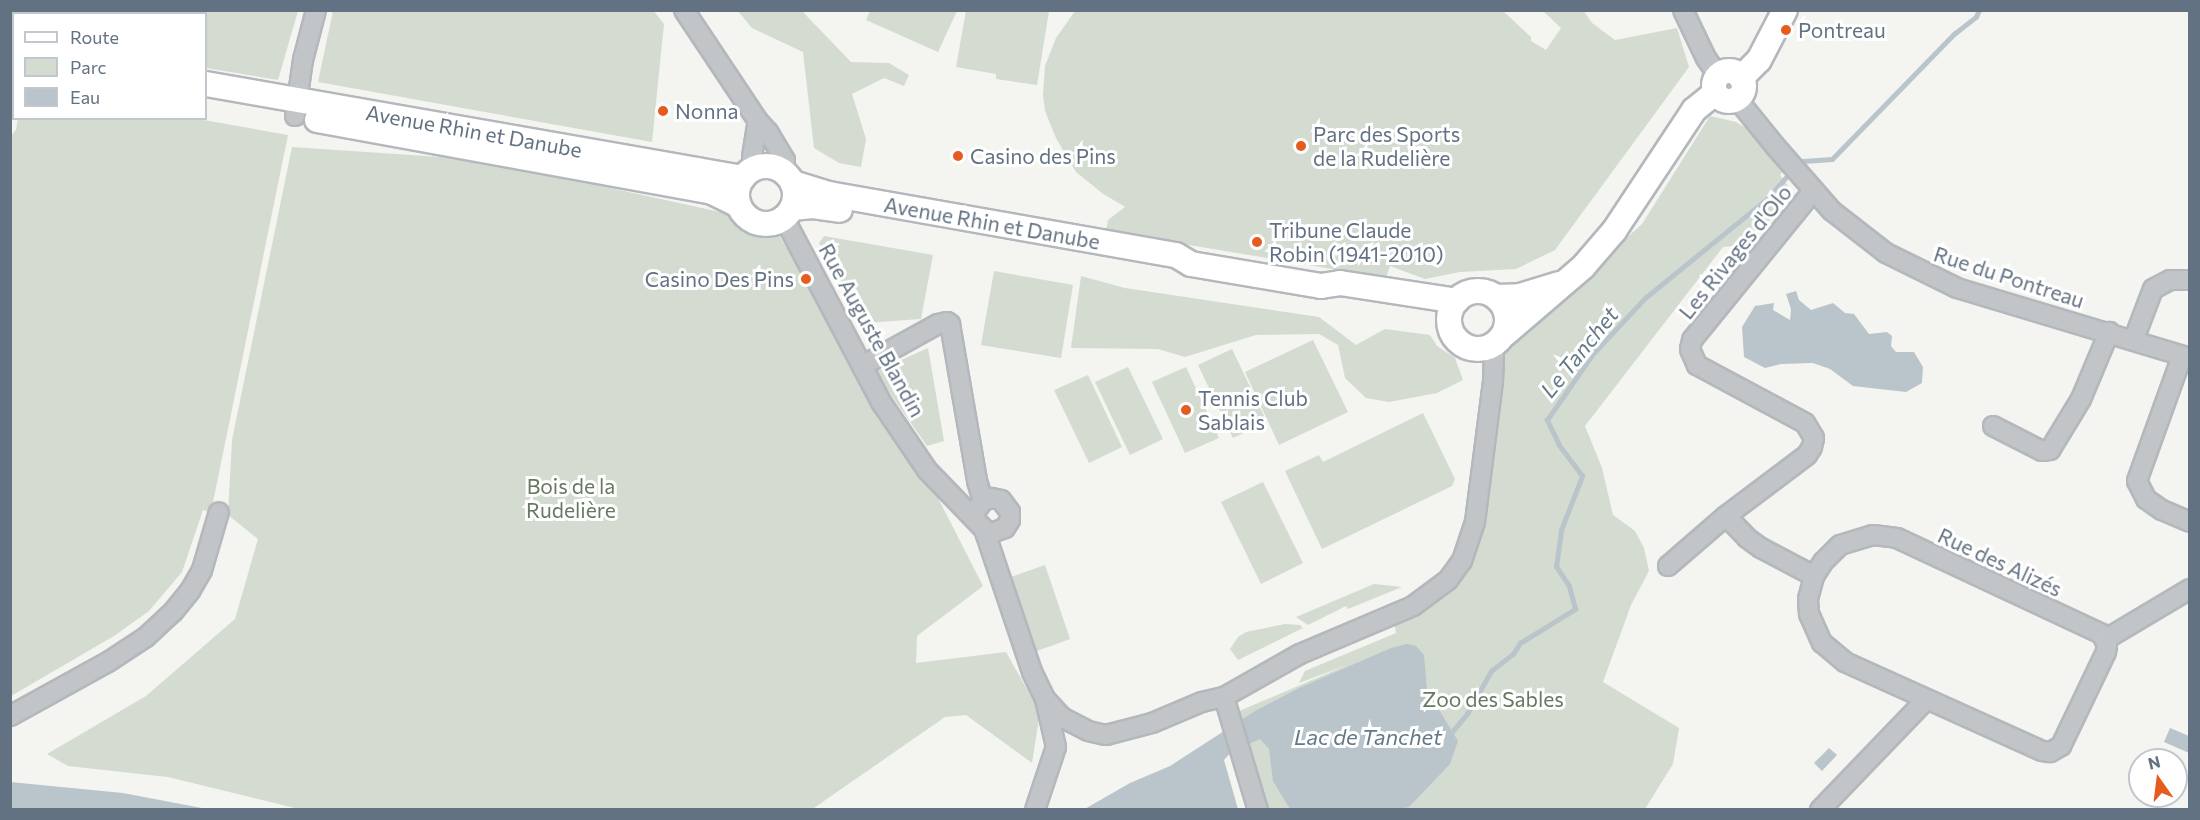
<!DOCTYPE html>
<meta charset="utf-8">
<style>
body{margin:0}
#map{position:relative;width:2200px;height:820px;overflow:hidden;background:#f4f4f0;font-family:Commissioner,sans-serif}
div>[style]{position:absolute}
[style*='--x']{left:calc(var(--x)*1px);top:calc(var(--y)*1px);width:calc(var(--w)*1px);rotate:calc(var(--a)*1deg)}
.green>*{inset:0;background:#d4dbd1}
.water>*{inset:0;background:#bac5cb}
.stream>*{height:4.5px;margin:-2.25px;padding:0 2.25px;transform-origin:2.25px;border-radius:2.25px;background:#bac5cb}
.roads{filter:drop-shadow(2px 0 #b4b8bd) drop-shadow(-2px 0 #b4b8bd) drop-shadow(0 2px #b4b8bd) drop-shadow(0 -2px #b4b8bd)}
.street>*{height:18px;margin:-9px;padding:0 9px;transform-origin:9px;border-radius:9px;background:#c1c5c8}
.secondary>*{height:24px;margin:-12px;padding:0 12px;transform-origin:12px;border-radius:12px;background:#fff}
.secondary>.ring{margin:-12px;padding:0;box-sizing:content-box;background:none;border:24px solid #fff;border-radius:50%}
.dots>*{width:16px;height:16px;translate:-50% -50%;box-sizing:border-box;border:3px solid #fff;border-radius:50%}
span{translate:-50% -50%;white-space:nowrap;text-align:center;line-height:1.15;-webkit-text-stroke:6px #fff;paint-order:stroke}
.poi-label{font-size:21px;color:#637282}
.left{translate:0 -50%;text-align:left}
.right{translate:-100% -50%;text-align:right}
.street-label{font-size:21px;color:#637282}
.park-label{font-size:21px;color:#657961}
.water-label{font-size:22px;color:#637a86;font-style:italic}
.frame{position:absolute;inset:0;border:12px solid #637282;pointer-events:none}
.legend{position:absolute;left:12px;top:12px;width:195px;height:108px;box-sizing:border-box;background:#fff;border:2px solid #c1c7cd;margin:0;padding:8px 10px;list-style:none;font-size:18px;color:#637282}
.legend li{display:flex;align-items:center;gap:12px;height:30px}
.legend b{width:30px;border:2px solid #c1c7cd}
.north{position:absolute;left:2128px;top:748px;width:60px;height:60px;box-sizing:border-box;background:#fff;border:2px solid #c1c7cd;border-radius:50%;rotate:346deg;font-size:16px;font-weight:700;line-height:24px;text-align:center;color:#637282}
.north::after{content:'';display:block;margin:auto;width:21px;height:27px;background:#e65b1e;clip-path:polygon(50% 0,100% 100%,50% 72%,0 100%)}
</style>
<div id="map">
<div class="green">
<div style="clip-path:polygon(653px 10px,664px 24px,652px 142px,318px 82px,333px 11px)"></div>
<div style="clip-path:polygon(1583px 10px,1592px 23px,1615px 40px,1677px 28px,1689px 67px,1555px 250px,1516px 269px,1460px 272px,1425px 279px,1390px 266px,1386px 278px,1106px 231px,1108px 220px,1125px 207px,1102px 193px,1076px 172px,1056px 138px,1045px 111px,1043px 95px,1045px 66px,1056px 38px,1075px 11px,1503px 11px,1531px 37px,1531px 41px,1546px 50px,1561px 28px,1543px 11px)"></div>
<div style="clip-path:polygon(37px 11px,37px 10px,298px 11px,278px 80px,206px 68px,206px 14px,36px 13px)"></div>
<div style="clip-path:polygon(738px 11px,802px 11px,851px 62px,889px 63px,909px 75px,904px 86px,884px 78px,852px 94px,866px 139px,861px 167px,839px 163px,814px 148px,803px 52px,752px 28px)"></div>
<div style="clip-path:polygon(870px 11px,870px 10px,957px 11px,938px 52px,866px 20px)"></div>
<div style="clip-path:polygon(966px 11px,1049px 11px,1037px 85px,996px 79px,996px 74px,956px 67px)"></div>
<div style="clip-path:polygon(1710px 116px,1736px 122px,1749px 130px,1783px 171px,1780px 175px,1794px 194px,1747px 244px,1723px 247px,1585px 426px,1602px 468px,1613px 515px,1635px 531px,1644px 548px,1649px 571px,1631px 605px,1603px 682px,1679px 728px,1673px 764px,1645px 809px,1269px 809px,1237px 712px,1347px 665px,1299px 683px,1305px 671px,1396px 633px,1394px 620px,1464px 569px,1501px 353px,1516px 333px,1571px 288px,1642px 224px)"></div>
<div style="clip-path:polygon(18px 118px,198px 119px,288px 135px,211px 512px,203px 510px,182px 572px,149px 611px,114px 636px,11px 696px,10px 137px,16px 130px)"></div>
<div style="clip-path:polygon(292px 147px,455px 158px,546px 174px,771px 223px,911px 445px,983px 586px,917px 636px,916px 663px,1006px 652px,1040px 712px,1032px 763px,966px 715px,945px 717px,811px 810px,299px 809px,168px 777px,68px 766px,47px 754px,146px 696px,235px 619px,258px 539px,228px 515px,232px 440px)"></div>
<div style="clip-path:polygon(824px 236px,933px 255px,921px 319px,864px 323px,819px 243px)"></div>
<div style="clip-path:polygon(994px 271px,1073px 285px,1061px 358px,981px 345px)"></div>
<div style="clip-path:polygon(1081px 276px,1125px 288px,1319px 317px,1356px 345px,1385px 329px,1430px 335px,1437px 346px,1455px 358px,1463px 380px,1437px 393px,1389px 402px,1366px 398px,1345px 378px,1338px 345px,1319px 334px,1256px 335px,1185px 357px,1158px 349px,1071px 348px)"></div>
<div style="clip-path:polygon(1313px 340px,1348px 412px,1279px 445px,1245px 372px)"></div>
<div style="clip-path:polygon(928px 348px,944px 441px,927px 446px,875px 372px)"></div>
<div style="clip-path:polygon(1232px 349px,1267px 422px,1233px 438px,1198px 365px)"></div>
<div style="clip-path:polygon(1128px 367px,1163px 439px,1130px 455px,1095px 382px)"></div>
<div style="clip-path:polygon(1186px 367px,1219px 438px,1185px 453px,1152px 382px)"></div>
<div style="clip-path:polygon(1088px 375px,1122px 447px,1089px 463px,1054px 390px)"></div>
<div style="clip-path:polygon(1423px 413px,1455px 479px,1452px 486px,1322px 549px,1285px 471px,1319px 455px,1323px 462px)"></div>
<div style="clip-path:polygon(1263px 482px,1303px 563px,1261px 584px,1221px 502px)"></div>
<div style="clip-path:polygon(1045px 565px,1070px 639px,1034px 652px,1008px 578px)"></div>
<div style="clip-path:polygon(1374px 584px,1402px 587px,1348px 609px,1346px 606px,1308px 625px,1296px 617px)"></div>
<div style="clip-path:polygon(1285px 624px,1300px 625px,1303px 628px,1238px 660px,1230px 649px,1238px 637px,1246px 632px)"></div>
</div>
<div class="water">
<div style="clip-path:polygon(1796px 291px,1799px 300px,1811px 310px,1833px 303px,1845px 313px,1854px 314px,1869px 334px,1887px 332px,1892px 336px,1891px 346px,1896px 352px,1914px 352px,1923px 367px,1922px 383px,1906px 392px,1853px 386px,1830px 369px,1813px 363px,1781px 364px,1765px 368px,1744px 357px,1742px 327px,1755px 306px,1774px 303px,1773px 310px,1790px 320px,1791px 309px,1786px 294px)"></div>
<div style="clip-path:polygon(1407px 644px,1416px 646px,1424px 655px,1427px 690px,1458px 741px,1450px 764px,1409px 807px,1400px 809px,1290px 809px,1273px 781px,1269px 749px,1260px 739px,1231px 752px,1224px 760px,1238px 809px,1083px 810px,1130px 783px,1170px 766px,1255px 711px,1299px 688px,1391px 648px)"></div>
<div style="clip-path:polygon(2170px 728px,2189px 736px,2189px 753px,2164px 742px)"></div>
<div style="clip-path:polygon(1829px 748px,1837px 755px,1822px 771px,1814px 763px)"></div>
<div style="clip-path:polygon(10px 782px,123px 793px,207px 809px,11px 809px)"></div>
</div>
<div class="stream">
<div style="--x:1803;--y:161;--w:29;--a:-4"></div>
<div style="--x:1832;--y:159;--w:175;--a:-45.7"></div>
<div style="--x:1954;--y:34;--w:28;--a:-38"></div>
<div style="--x:1976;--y:17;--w:8;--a:-67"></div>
<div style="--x:1451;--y:733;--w:25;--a:-50"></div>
<div style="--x:1467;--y:714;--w:49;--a:-60.8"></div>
<div style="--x:1491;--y:671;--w:28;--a:-38"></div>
<div style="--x:1513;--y:654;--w:13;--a:-58"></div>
<div style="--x:1520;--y:643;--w:65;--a:-31.7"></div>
<div style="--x:1575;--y:609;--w:24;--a:-105"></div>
<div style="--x:1569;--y:586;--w:23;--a:-124"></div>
<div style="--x:1556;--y:567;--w:37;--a:-82"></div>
<div style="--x:1561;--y:530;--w:58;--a:-68.7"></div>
<div style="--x:1582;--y:476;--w:39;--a:-127"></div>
<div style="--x:1559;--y:445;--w:28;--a:-116"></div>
<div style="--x:1547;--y:420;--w:79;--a:-55.3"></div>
<div style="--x:1592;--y:355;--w:78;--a:-47.1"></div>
<div style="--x:1645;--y:298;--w:159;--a:-39.1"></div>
<div style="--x:1768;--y:198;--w:28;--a:-49"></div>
</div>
<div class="roads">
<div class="street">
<div style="--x:684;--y:10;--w:133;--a:56.3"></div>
<div style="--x:758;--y:121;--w:15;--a:48"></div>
<div style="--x:768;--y:132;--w:33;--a:59"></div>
<div style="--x:785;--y:160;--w:13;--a:94"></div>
<div style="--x:1683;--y:10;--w:53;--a:64.4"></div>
<div style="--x:1706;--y:58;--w:22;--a:56"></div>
<div style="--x:1737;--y:99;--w:60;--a:51"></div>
<div style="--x:1775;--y:146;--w:86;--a:48.8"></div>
<div style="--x:1832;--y:211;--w:68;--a:37.9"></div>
<div style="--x:1886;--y:253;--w:79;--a:26.2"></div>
<div style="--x:1957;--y:288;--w:243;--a:16.7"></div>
<div style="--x:295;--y:116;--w:57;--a:-81.9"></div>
<div style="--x:303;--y:60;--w:52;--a:-75.4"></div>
<div style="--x:754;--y:169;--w:12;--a:-99"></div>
<div style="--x:752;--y:157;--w:36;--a:-81"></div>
<div style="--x:784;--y:218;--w:208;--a:62.2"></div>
<div style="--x:881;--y:402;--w:82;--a:55.9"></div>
<div style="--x:927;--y:470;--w:82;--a:46"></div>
<div style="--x:984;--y:529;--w:151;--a:71.4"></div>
<div style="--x:1032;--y:672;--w:30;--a:64"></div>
<div style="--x:1045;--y:699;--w:26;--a:47"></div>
<div style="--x:1063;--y:718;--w:28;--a:27"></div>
<div style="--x:1088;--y:731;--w:18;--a:13"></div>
<div style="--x:1106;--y:735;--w:48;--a:-14.6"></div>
<div style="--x:1152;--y:723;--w:54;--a:-22.8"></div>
<div style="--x:1202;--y:702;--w:23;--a:-13"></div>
<div style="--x:1224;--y:697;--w:87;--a:-29.5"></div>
<div style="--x:1300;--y:654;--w:123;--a:-23"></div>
<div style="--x:1413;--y:606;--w:44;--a:-36.6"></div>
<div style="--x:1448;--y:580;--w:24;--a:-54"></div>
<div style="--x:1462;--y:561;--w:41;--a:-71.6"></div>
<div style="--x:1475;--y:522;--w:141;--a:-82.7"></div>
<div style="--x:1493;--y:382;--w:36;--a:-88"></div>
<div style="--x:2134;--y:339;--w:53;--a:-69.2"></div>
<div style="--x:2153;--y:289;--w:19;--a:-28"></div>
<div style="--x:2170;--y:280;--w:20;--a:0"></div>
<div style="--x:2182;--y:356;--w:133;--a:109.8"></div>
<div style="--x:2137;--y:481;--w:20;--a:63"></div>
<div style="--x:2146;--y:499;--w:19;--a:35"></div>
<div style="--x:2162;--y:510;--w:30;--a:23"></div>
<div style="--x:862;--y:366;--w:87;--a:-28.9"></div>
<div style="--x:938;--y:324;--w:9;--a:-13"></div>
<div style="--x:947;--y:322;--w:4;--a:34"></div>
<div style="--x:950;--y:324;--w:159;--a:80.2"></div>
<div style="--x:977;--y:481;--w:21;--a:73"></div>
<div style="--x:1993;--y:426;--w:55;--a:27"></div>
<div style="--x:2042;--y:451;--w:8;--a:-7"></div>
<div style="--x:2050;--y:450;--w:60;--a:-58.7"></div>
<div style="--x:2081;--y:399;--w:73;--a:-67.3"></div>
<div style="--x:977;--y:509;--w:10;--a:-53"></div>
<div style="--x:983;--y:501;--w:9;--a:-21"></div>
<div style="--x:991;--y:498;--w:10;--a:11"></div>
<div style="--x:1001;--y:500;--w:15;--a:53"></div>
<div style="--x:1010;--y:512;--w:8;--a:90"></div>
<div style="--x:1010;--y:520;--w:9;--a:122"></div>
<div style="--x:1005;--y:528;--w:20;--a:160"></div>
<div style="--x:1726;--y:516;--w:30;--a:46"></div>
<div style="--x:1747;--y:538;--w:17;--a:36"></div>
<div style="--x:1761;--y:548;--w:60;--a:27.8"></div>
<div style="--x:1873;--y:535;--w:24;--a:7"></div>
<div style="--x:1897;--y:538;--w:226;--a:25.1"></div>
<div style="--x:2102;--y:634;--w:13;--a:67"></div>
<div style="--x:2107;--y:646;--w:6;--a:99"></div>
<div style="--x:2106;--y:652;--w:104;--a:115.6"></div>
<div style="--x:2061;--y:746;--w:13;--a:151"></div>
<div style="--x:2050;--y:752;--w:8;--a:-173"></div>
<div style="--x:2042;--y:751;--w:216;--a:-155.7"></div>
<div style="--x:1845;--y:662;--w:30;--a:-140"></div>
<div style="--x:1822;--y:643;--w:32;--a:-114"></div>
<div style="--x:1809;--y:614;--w:15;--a:-94"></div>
<div style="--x:1808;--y:599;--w:24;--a:-75"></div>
<div style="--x:1814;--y:576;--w:17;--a:-57"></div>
<div style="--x:1823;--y:562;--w:24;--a:-45"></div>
<div style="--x:1840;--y:545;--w:34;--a:-17"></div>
<div style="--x:1668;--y:566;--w:77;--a:-40.8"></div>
<div style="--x:1726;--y:516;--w:101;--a:-37"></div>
<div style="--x:1807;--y:455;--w:9;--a:-58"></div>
<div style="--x:1812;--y:447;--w:9;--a:-77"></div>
<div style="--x:1814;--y:438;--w:17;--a:-121"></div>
<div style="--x:1805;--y:423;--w:123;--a:-151.8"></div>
<div style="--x:1697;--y:365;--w:17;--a:-114"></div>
<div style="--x:1690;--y:349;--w:9;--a:-77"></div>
<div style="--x:1692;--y:340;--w:193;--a:-50.9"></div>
<div style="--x:2106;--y:639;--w:98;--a:-30.8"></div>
<div style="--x:1224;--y:697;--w:118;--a:73.3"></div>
<div style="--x:10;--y:716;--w:112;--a:-28.9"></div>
<div style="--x:108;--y:662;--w:45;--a:-33.3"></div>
<div style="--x:146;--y:637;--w:37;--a:-43"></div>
<div style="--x:173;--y:612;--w:27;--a:-51"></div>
<div style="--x:190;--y:591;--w:24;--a:-60"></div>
<div style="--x:202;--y:570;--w:60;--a:-73.7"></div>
<div style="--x:1035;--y:810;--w:66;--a:-71.6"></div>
<div style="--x:1056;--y:747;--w:49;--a:-102.9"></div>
<div style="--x:1820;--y:810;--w:153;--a:-46.1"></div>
</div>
<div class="secondary">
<div style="--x:10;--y:50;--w:4;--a:14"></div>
<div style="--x:10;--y:68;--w:4;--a:0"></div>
<div class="ring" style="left:1714px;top:71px;width:6px;height:6px"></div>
<div style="--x:1741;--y:78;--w:25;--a:-45"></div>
<div style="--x:1759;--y:60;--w:56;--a:-62.5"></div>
<div style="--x:206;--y:84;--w:545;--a:9.93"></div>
<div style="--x:317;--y:120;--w:402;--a:10.3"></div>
<div style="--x:712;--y:192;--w:30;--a:26"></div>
<div class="ring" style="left:737px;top:166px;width:34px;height:34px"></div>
<div style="--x:793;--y:183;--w:38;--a:17"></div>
<div style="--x:829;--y:194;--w:352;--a:10"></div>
<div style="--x:1176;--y:255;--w:17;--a:31"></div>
<div style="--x:1191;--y:264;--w:132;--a:9.6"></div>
<div style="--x:1321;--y:286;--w:19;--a:-9"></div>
<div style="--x:1340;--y:283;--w:118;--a:8.7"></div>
<div style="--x:792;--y:208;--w:21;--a:-5"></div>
<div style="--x:813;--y:206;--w:27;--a:8"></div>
<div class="ring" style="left:1449px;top:291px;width:34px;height:34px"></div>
<div style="--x:1496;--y:297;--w:24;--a:-2"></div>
<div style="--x:1520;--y:296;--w:41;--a:-17.1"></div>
<div style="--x:1505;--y:334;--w:103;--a:-40.7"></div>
<div style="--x:1583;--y:267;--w:48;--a:-49.3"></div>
<div style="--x:1614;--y:231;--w:145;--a:-56.5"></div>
<div style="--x:1694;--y:110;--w:27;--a:-39"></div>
</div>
</div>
<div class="dots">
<div style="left:1786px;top:30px;background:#e65b1e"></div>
<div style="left:663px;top:111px;background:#e65b1e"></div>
<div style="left:1301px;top:146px;background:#e65b1e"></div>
<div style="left:958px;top:156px;background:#e65b1e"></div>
<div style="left:1257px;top:242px;background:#e65b1e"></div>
<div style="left:806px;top:279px;background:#e65b1e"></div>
<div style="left:1186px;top:410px;background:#e65b1e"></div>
</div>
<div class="poi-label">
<span class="left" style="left:1798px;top:30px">Pontreau</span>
<span class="left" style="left:675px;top:111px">Nonna</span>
<span class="left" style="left:1313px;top:146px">Parc des Sports<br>de la Rudelière</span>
<span class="left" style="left:970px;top:156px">Casino des Pins</span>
<span class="left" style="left:1269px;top:242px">Tribune Claude<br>Robin (1941-2010)</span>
<span class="right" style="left:794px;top:279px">Casino Des Pins</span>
<span class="left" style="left:1198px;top:410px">Tennis Club<br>Sablais</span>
</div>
<div class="street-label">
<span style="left:474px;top:131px;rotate:10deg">Avenue Rhin et Danube</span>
<span style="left:992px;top:223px;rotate:10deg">Avenue Rhin et Danube</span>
<span style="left:1735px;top:252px;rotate:-51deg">Les Rivages d'Olo</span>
<span style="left:2009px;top:277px;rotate:18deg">Rue du Pontreau</span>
<span style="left:872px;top:330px;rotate:61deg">Rue Auguste Blandin</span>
<span style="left:2000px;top:562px;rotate:25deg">Rue des Alizés</span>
</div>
<div class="park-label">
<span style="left:571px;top:498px">Bois de la<br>Rudelière</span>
<span style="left:1493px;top:699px">Zoo des Sables</span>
</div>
<div class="water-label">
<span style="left:1579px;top:352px;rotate:-51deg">Le Tanchet</span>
<span style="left:1368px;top:737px">Lac de Tanchet</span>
</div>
<div class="frame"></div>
<ul class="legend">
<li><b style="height:8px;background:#fff"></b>Route</li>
<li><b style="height:16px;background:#d4dbd1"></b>Parc</li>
<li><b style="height:16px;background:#bac5cb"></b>Eau</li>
</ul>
<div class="north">N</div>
</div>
